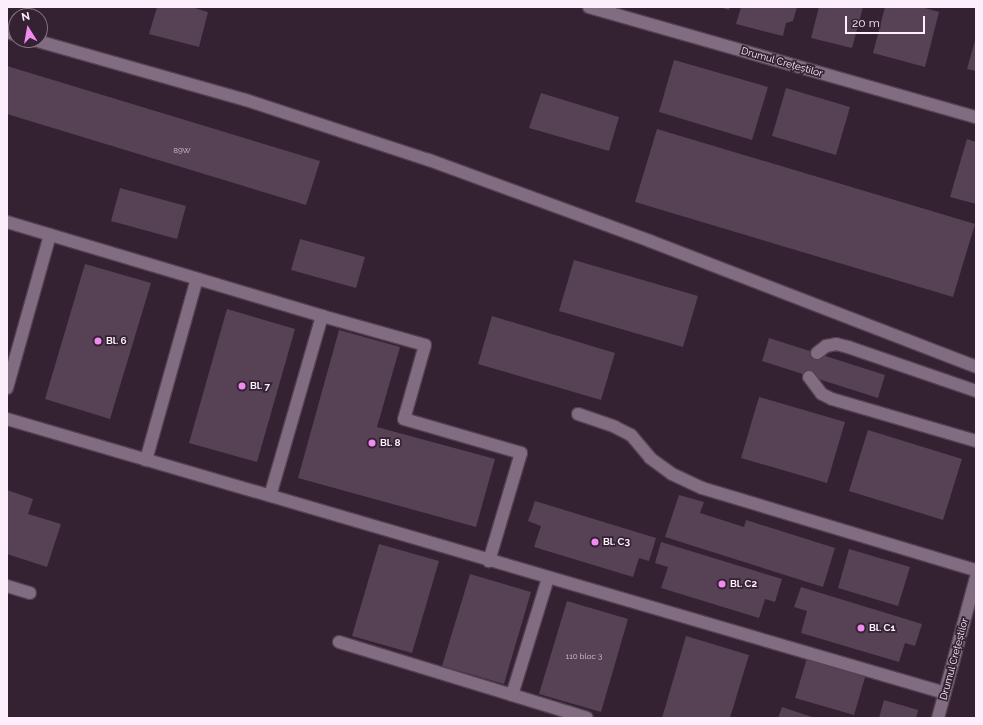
<!DOCTYPE html>
<meta charset="utf-8">
<style>
body{margin:0}
#map{position:relative;width:983px;height:725px;overflow:hidden;background:#342233;font-family:Raleway,sans-serif}
div>[style]{position:absolute}
[style*='--x']{left:calc(var(--x)*1px);top:calc(var(--y)*1px);width:calc(var(--w)*1px);rotate:calc(var(--a)*1deg)}
.building>*{inset:0;background:#564155}
.roads{filter:drop-shadow(1px 0 #514151) drop-shadow(-1px 0 #514151) drop-shadow(0 1px #514151) drop-shadow(0 -1px #514151)}
.lane>*{height:12px;margin:-6px;padding:0 6px;transform-origin:6px;border-radius:6px;background:#826c81}
.street>*{height:12px;margin:-6px;padding:0 6px;transform-origin:6px;border-radius:6px;background:#826c81}
.dots>*{width:11px;height:11px;translate:-50% -50%;box-sizing:border-box;border:2px solid #342233;border-radius:50%}
span{translate:-50% -50%;white-space:nowrap;text-align:center;line-height:1.15;-webkit-text-stroke:3.5px #342233;paint-order:stroke}
.number-label{font-size:8px;color:#d2c4d2}
.number-label span{-webkit-text-stroke-width:0}
.street-label{font-size:10px;color:#fceffb}
.poi-label{font-size:10px;color:#fceffb;font-weight:700}
.left{translate:0 -50%;text-align:left}
.frame{position:absolute;inset:0;border:8px solid #fceffb;pointer-events:none}
.north{position:absolute;left:8px;top:8px;width:40px;height:40px;box-sizing:border-box;background:#342233;border:1px solid #847483;border-radius:50%;rotate:349deg;font-size:11px;font-weight:700;line-height:16px;text-align:center;color:#fceffb}
.north::after{content:'';display:block;margin:auto;width:14px;height:18px;background:#f38af1;clip-path:polygon(50% 0,100% 100%,50% 72%,0 100%)}
.scale{position:absolute;left:845px;top:16px;width:80px;height:18px;box-sizing:border-box;border:2px solid #fceffb;border-top:0;padding-left:5px;font-size:12px;line-height:14px;white-space:nowrap;color:#fceffb;-webkit-text-stroke:3px #342233;paint-order:stroke}
</style>
<div id="map">
<div class="building">
<div style="clip-path:polygon(157px 7px,191px 7px,208px 12px,199px 47px,149px 34px)"></div>
<div style="clip-path:polygon(719px 7px,730px 7px,729px 10px)"></div>
<div style="clip-path:polygon(741px 7px,797px 7px,793px 21px,786px 23px,783px 36px,736px 24px)"></div>
<div style="clip-path:polygon(819px 7px,863px 7px,852px 48px,811px 38px)"></div>
<div style="clip-path:polygon(885px 7px,921px 7px,939px 12px,925px 67px,873px 53px)"></div>
<div style="clip-path:polygon(976px 37px,976px 71px,967px 69px)"></div>
<div style="clip-path:polygon(674px 60px,768px 87px,752px 140px,659px 112px)"></div>
<div style="clip-path:polygon(7px 66px,320px 161px,306px 205px,7px 114px)"></div>
<div style="clip-path:polygon(786px 88px,850px 107px,836px 155px,772px 136px)"></div>
<div style="clip-path:polygon(541px 93px,619px 117px,609px 151px,529px 128px)"></div>
<div style="clip-path:polygon(657px 129px,975px 224px,953px 297px,635px 202px)"></div>
<div style="clip-path:polygon(967px 139px,976px 142px,976px 204px,950px 197px)"></div>
<div style="clip-path:polygon(120px 188px,186px 206px,177px 239px,111px 221px)"></div>
<div style="clip-path:polygon(300px 239px,365px 257px,356px 288px,291px 270px)"></div>
<div style="clip-path:polygon(574px 260px,698px 296px,683px 347px,559px 311px)"></div>
<div style="clip-path:polygon(85px 264px,151px 283px,110px 419px,45px 399px)"></div>
<div style="clip-path:polygon(227px 309px,295px 329px,257px 462px,189px 443px)"></div>
<div style="clip-path:polygon(492px 316px,615px 353px,601px 400px,478px 364px)"></div>
<div style="clip-path:polygon(339px 330px,400px 347px,377px 427px,495px 459px,476px 527px,298px 478px)"></div>
<div style="clip-path:polygon(769px 338px,885px 375px,878px 398px,762px 361px)"></div>
<div style="clip-path:polygon(759px 397px,845px 422px,827px 483px,741px 458px)"></div>
<div style="clip-path:polygon(868px 430px,962px 459px,943px 520px,849px 491px)"></div>
<div style="clip-path:polygon(7px 490px,33px 499px,28px 514px,61px 524px,47px 567px,7px 554px)"></div>
<div style="clip-path:polygon(679px 495px,704px 502px,700px 513px,744px 527px,746px 520px,835px 548px,823px 587px,665px 537px)"></div>
<div style="clip-path:polygon(535px 501px,656px 538px,649px 561px,639px 558px,633px 577px,534px 547px,541px 526px,528px 521px)"></div>
<div style="clip-path:polygon(661px 542px,782px 579px,775px 602px,765px 599px,759px 618px,661px 588px,668px 567px,655px 563px)"></div>
<div style="clip-path:polygon(379px 544px,439px 561px,412px 653px,352px 636px)"></div>
<div style="clip-path:polygon(849px 549px,910px 567px,898px 606px,838px 588px)"></div>
<div style="clip-path:polygon(470px 574px,531px 592px,504px 684px,442px 666px)"></div>
<div style="clip-path:polygon(801px 587px,922px 624px,915px 646px,905px 643px,899px 662px,801px 633px,807px 611px,794px 607px)"></div>
<div style="clip-path:polygon(567px 601px,628px 619px,601px 712px,539px 694px)"></div>
<div style="clip-path:polygon(686px 636px,749px 655px,730px 718px,662px 718px)"></div>
<div style="clip-path:polygon(807px 658px,866px 674px,854px 715px,795px 698px)"></div>
<div style="clip-path:polygon(884px 700px,918px 710px,916px 718px,879px 718px)"></div>
<div style="clip-path:polygon(782px 707px,815px 718px,778px 718px)"></div>
</div>
<div class="roads">
<div class="lane">
<div style="--x:817;--y:353;--w:11;--a:-38"></div>
<div style="--x:826;--y:346;--w:10;--a:-11"></div>
<div style="--x:836;--y:344;--w:12;--a:14"></div>
<div style="--x:848;--y:347;--w:135;--a:19"></div>
<div style="--x:809;--y:377;--w:21;--a:53"></div>
<div style="--x:822;--y:394;--w:11;--a:27"></div>
<div style="--x:832;--y:399;--w:150;--a:16.3"></div>
</div>
<div class="street">
<div style="--x:589;--y:7;--w:402;--a:15.9"></div>
<div style="--x:7;--y:32;--w:9;--a:18"></div>
<div style="--x:34;--y:40;--w:220;--a:15.8"></div>
<div style="--x:246;--y:100;--w:193;--a:18.2"></div>
<div style="--x:429;--y:160;--w:235;--a:20.1"></div>
<div style="--x:650;--y:241;--w:350;--a:21.1"></div>
<div style="--x:7;--y:222;--w:329;--a:16.6"></div>
<div style="--x:322;--y:316;--w:187;--a:106.1"></div>
<div style="--x:322;--y:316;--w:107;--a:15.7"></div>
<div style="--x:425;--y:345;--w:77;--a:105.8"></div>
<div style="--x:404;--y:419;--w:122;--a:16.2"></div>
<div style="--x:521;--y:453;--w:113;--a:106.5"></div>
<div style="--x:7;--y:388;--w:159;--a:-74.3"></div>
<div style="--x:578;--y:414;--w:39;--a:19"></div>
<div style="--x:615;--y:427;--w:18;--a:27"></div>
<div style="--x:631;--y:435;--w:30;--a:50"></div>
<div style="--x:650;--y:458;--w:27;--a:36"></div>
<div style="--x:672;--y:474;--w:33;--a:25"></div>
<div style="--x:702;--y:488;--w:286;--a:16.7"></div>
<div style="--x:7;--y:419;--w:977;--a:16.28"></div>
<div style="--x:146;--y:460;--w:188;--a:-74.3"></div>
<div style="--x:7;--y:586;--w:24;--a:17"></div>
<div style="--x:339;--y:642;--w:259;--a:17"></div>
<div style="--x:512;--y:695;--w:122;--a:-72.9"></div>
<div style="--x:938;--y:718;--w:146;--a:-74.9"></div>
</div>
</div>
<div class="dots">
<div style="left:98px;top:341px;background:#f38af1"></div>
<div style="left:242px;top:386px;background:#f38af1"></div>
<div style="left:372px;top:443px;background:#f38af1"></div>
<div style="left:595px;top:542px;background:#f38af1"></div>
<div style="left:722px;top:584px;background:#f38af1"></div>
<div style="left:861px;top:628px;background:#f38af1"></div>
</div>
<div class="number-label">
<span style="left:182px;top:151px">89W</span>
<span style="left:584px;top:657px">110 bloc 3</span>
</div>
<div class="street-label">
<span style="left:782px;top:62px;rotate:16deg">Drumul Crețeștilor</span>
<span style="left:954px;top:659px;rotate:-75deg">Drumul Crețeștilor</span>
</div>
<div class="poi-label">
<span class="left" style="left:106px;top:341px">Bl. 6</span>
<span class="left" style="left:250px;top:386px">Bl. 7</span>
<span class="left" style="left:380px;top:443px">Bl. 8</span>
<span class="left" style="left:603px;top:542px">Bl. C3</span>
<span class="left" style="left:730px;top:584px">Bl. C2</span>
<span class="left" style="left:869px;top:628px">Bl. C1</span>
</div>
<div class="frame"></div>
<div class="north">N</div>
<div class="scale">20 m</div>
</div>
